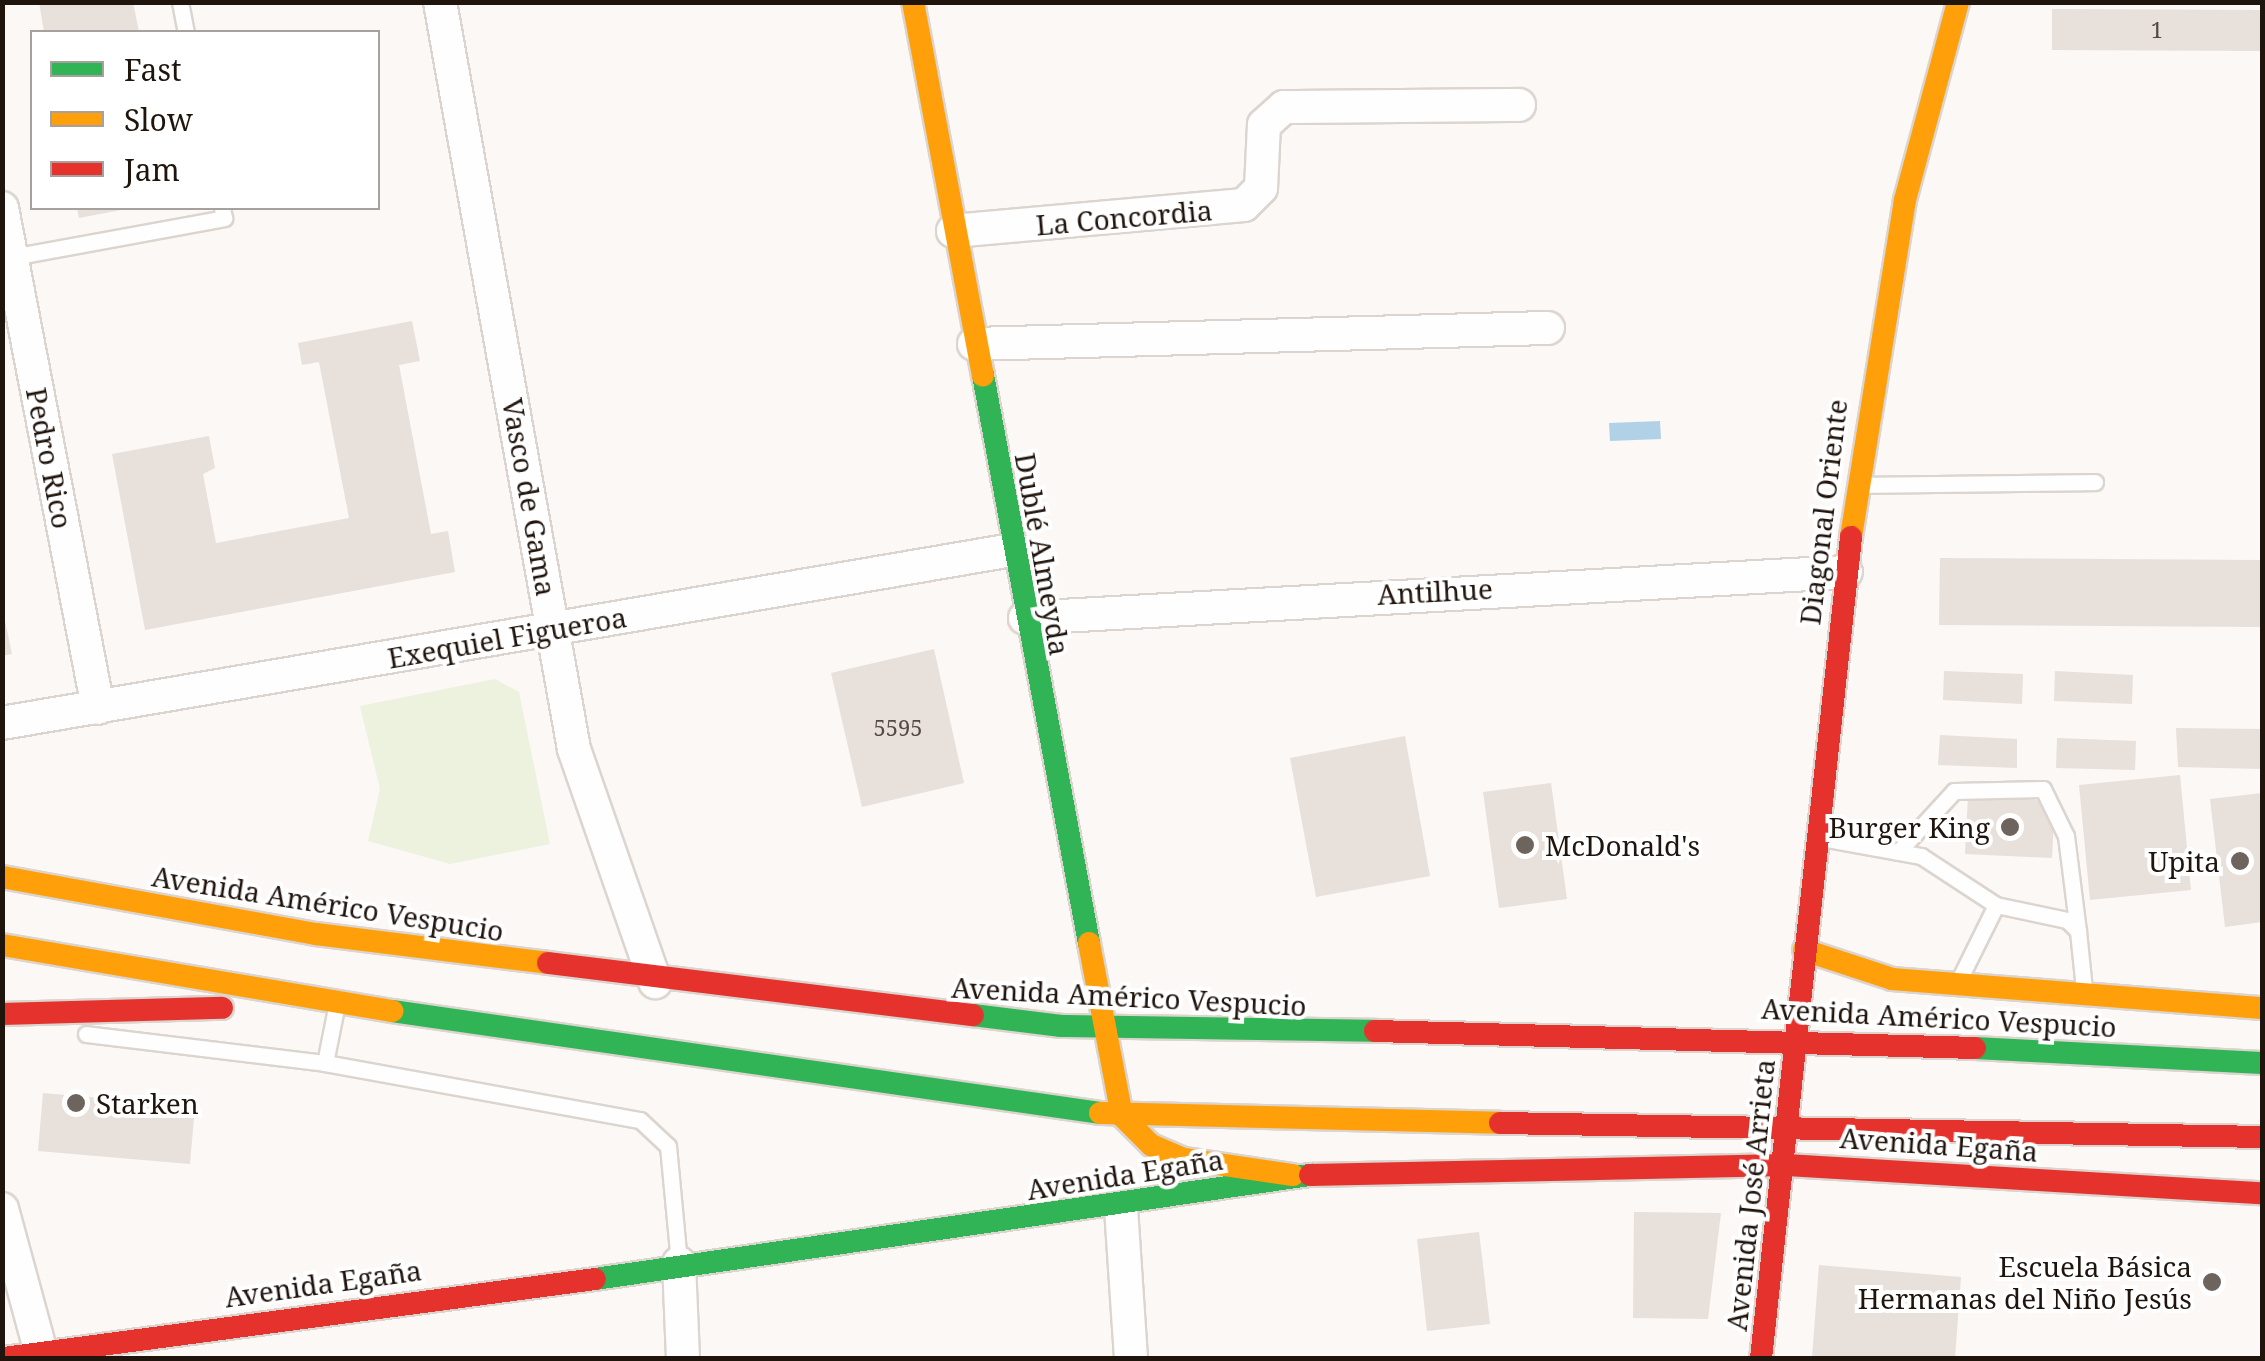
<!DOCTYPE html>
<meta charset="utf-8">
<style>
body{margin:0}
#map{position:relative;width:2265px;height:1361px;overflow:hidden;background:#fbf8f5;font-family:"Noto Serif",serif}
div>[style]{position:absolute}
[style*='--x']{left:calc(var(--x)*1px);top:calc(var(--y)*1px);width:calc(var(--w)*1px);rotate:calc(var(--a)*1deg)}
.green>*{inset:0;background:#edf2df}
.water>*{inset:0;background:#b1d2e6}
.building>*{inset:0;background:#e8e0db}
.roads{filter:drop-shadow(2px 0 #dcd5cf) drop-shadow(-2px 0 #dcd5cf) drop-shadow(0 2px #dcd5cf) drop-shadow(0 -2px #dcd5cf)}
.lane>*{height:15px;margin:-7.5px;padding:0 7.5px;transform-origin:7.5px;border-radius:7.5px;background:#fefefe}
.street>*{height:32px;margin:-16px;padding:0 16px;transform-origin:16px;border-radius:16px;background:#fefefe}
.fast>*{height:22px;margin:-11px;padding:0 11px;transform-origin:11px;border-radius:11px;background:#30b455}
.slow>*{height:22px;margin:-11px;padding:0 11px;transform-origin:11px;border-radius:11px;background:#ff9f0a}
.jam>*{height:22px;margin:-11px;padding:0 11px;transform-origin:11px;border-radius:11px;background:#e5322d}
.dots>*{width:28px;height:28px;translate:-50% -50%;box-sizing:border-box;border:5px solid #fff;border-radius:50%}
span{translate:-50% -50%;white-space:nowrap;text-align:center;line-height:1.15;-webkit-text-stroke:8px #fff;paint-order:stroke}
.number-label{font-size:22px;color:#534942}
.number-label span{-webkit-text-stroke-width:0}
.street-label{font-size:28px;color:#20150d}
.poi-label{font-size:28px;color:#20150d}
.right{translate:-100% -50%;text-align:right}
.left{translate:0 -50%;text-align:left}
.frame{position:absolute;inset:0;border:5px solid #20150d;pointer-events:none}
.legend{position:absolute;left:30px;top:30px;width:350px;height:180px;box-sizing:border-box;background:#fff;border:2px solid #a6a19e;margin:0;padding:12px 18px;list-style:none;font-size:30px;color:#20150d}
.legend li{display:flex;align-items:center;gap:20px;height:50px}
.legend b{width:50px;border:2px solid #a6a19e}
</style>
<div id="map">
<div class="green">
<div style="clip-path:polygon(495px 679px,519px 692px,550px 844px,450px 864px,368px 841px,380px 789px,360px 706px)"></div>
</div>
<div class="water">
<div style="clip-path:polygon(1660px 421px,1661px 439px,1610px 441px,1609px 423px)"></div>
</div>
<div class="building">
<div style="clip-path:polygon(39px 2px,133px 2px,139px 32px,44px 32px)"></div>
<div style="clip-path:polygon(2052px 9px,2262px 10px,2262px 51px,2052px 50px)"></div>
<div style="clip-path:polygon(77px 208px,126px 208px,126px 209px,79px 218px)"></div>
<div style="clip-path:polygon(412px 321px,420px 361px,399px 365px,431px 534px,448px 531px,455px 572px,145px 630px,112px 454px,209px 436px,215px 468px,203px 474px,216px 543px,349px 518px,319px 362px,302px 365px,298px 343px)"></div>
<div style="clip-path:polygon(1940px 558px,2262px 560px,2262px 627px,1939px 625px)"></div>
<div style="clip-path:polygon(4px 616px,12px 654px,2px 656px,2px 617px)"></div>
<div style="clip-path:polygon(934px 649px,964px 783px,862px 807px,831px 673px)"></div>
<div style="clip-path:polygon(1944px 671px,2023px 674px,2022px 704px,1943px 700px)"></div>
<div style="clip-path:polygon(2055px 671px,2133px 675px,2132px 704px,2054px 701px)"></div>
<div style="clip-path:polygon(2176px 728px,2262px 729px,2262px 769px,2178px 767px)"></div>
<div style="clip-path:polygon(1940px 735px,2017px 739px,2017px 768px,1938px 765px)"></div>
<div style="clip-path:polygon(1405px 736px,1430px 876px,1316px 897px,1290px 758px)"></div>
<div style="clip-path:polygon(2057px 738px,2136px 741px,2135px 770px,2056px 768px)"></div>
<div style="clip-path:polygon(2180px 775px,2191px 890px,2090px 900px,2079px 785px)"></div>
<div style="clip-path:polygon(1551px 783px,1567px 899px,1499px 908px,1483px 792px)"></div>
<div style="clip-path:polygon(2262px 793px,2262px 922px,2225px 927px,2210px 799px)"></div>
<div style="clip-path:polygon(1968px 796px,2055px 801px,2052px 858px,1965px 854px)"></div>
<div style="clip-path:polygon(43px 1093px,195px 1106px,190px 1164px,38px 1151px)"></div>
<div style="clip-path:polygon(1634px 1212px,1721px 1213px,1708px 1319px,1633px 1318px)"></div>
<div style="clip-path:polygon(1479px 1232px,1490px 1324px,1427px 1331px,1417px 1239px)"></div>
<div style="clip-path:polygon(1819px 1265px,1961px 1277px,1955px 1358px,1812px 1358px)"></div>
</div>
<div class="roads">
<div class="lane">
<div style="--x:180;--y:2;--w:31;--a:79"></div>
<div style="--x:12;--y:257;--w:216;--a:-10.4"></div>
<div style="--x:224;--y:218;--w:10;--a:-101"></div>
<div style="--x:1860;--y:485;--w:235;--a:-0.7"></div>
<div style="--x:1822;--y:838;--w:101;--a:10.3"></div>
<div style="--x:1921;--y:856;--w:90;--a:33.2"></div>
<div style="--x:1996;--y:905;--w:73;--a:11.9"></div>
<div style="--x:2067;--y:920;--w:16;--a:45"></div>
<div style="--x:2078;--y:931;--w:58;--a:84.1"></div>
<div style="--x:1898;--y:852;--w:83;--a:-47.4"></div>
<div style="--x:1954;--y:791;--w:89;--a:-1.3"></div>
<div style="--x:2043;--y:789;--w:52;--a:63.9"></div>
<div style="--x:2066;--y:836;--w:96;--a:82.8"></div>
<div style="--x:1958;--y:982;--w:86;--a:-63.7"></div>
<div style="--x:86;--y:1034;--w:241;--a:6.9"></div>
<div style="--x:325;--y:1063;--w:320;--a:10.3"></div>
<div style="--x:640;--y:1120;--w:38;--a:43"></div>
<div style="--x:668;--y:1146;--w:117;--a:84.6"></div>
<div style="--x:325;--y:1063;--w:56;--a:-78.7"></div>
</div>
<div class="street">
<div style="--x:440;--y:2;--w:759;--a:79.83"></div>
<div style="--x:574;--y:749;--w:247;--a:70.8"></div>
<div style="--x:2;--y:208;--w:509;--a:79.13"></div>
<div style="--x:953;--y:231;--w:292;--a:-5.1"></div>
<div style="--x:1244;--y:205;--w:24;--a:-45"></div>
<div style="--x:1261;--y:188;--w:63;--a:-87.3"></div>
<div style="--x:1264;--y:125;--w:27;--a:-42"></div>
<div style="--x:1284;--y:107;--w:235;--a:-0.5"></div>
<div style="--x:974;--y:344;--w:574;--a:-1.6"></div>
<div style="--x:1025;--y:618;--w:822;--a:-3.21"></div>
<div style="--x:2;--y:723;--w:1025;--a:-9.72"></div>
<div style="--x:1121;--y:1208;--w:150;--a:86.2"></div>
<div style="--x:2;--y:1209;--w:149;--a:74.8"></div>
<div style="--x:679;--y:1263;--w:95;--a:87.6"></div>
</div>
<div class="fast">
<div style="--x:983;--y:375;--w:578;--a:79.43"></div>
<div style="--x:392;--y:1011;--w:715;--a:8.2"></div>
<div style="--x:973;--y:1015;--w:89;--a:7.1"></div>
<div style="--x:1061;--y:1026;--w:314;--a:0.9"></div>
<div style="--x:1975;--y:1048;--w:287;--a:3"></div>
<div style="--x:595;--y:1279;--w:723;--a:-8.28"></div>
</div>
<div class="slow">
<div style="--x:913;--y:2;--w:380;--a:79.4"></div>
<div style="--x:1851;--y:537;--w:341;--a:-80.9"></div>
<div style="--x:1905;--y:200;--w:205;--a:-75"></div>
<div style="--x:2;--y:877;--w:319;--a:10.3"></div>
<div style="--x:316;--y:934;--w:234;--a:7.1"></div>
<div style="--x:1089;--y:943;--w:176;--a:79.2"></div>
<div style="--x:2;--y:945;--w:396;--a:9.6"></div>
<div style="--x:1804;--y:950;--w:93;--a:18.2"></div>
<div style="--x:1892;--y:979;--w:371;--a:4.5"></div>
<div style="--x:1100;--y:1113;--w:400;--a:1.4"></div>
<div style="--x:1122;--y:1116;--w:41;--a:45"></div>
<div style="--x:1151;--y:1145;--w:36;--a:23"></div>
<div style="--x:1184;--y:1159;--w:110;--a:8.4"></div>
</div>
<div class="jam">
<div style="--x:548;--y:963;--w:428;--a:7"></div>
<div style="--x:2;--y:1014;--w:220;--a:-1.6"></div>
<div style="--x:1375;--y:1031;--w:600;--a:1.62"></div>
<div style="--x:1500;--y:1123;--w:762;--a:1.05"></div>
<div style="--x:1310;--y:1175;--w:475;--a:-1.2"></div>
<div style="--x:1785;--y:1165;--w:478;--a:3.4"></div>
<div style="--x:4;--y:1358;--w:596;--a:-7.61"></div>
<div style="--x:1761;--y:1358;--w:826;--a:-83.74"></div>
</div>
</div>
<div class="dots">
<div style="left:2010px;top:827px;background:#6d645e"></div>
<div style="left:1525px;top:845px;background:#6d645e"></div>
<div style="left:2240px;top:861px;background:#6d645e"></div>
<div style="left:76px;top:1103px;background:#6d645e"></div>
<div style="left:2212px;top:1282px;background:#6d645e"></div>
</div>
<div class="number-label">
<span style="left:2157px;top:30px">1</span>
<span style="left:898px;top:728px">5595</span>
</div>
<div class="street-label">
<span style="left:1124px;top:217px;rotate:-5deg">La Concordia</span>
<span style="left:50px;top:458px;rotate:79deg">Pedro Rico</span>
<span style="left:530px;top:497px;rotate:80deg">Vasco de Gama</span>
<span style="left:1823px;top:512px;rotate:-83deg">Diagonal Oriente</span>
<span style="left:1043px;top:554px;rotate:80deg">Dublé Almeyda</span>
<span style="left:1435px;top:591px;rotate:-3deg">Antilhue</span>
<span style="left:507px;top:637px;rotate:-10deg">Exequiel Figueroa</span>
<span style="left:328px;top:903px;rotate:9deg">Avenida Américo Vespucio</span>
<span style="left:1129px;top:996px;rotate:3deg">Avenida Américo Vespucio</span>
<span style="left:1939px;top:1017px;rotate:3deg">Avenida Américo Vespucio</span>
<span style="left:1939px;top:1144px;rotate:4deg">Avenida Egaña</span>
<span style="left:1125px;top:1174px;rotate:-9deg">Avenida Egaña</span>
<span style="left:1750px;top:1195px;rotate:-84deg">Avenida José Arrieta</span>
<span style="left:323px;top:1283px;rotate:-8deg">Avenida Egaña</span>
</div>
<div class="poi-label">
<span class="right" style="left:1990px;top:827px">Burger King</span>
<span class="left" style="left:1545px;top:845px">McDonald's</span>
<span class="right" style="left:2220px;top:861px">Upita</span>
<span class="left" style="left:96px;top:1103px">Starken</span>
<span class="right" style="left:2192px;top:1282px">Escuela Básica<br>Hermanas del Niño Jesús</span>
</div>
<div class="frame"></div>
<ul class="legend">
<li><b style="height:12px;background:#30b455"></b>Fast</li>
<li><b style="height:12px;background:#ff9f0a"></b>Slow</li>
<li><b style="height:12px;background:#e5322d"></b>Jam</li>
</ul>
</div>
